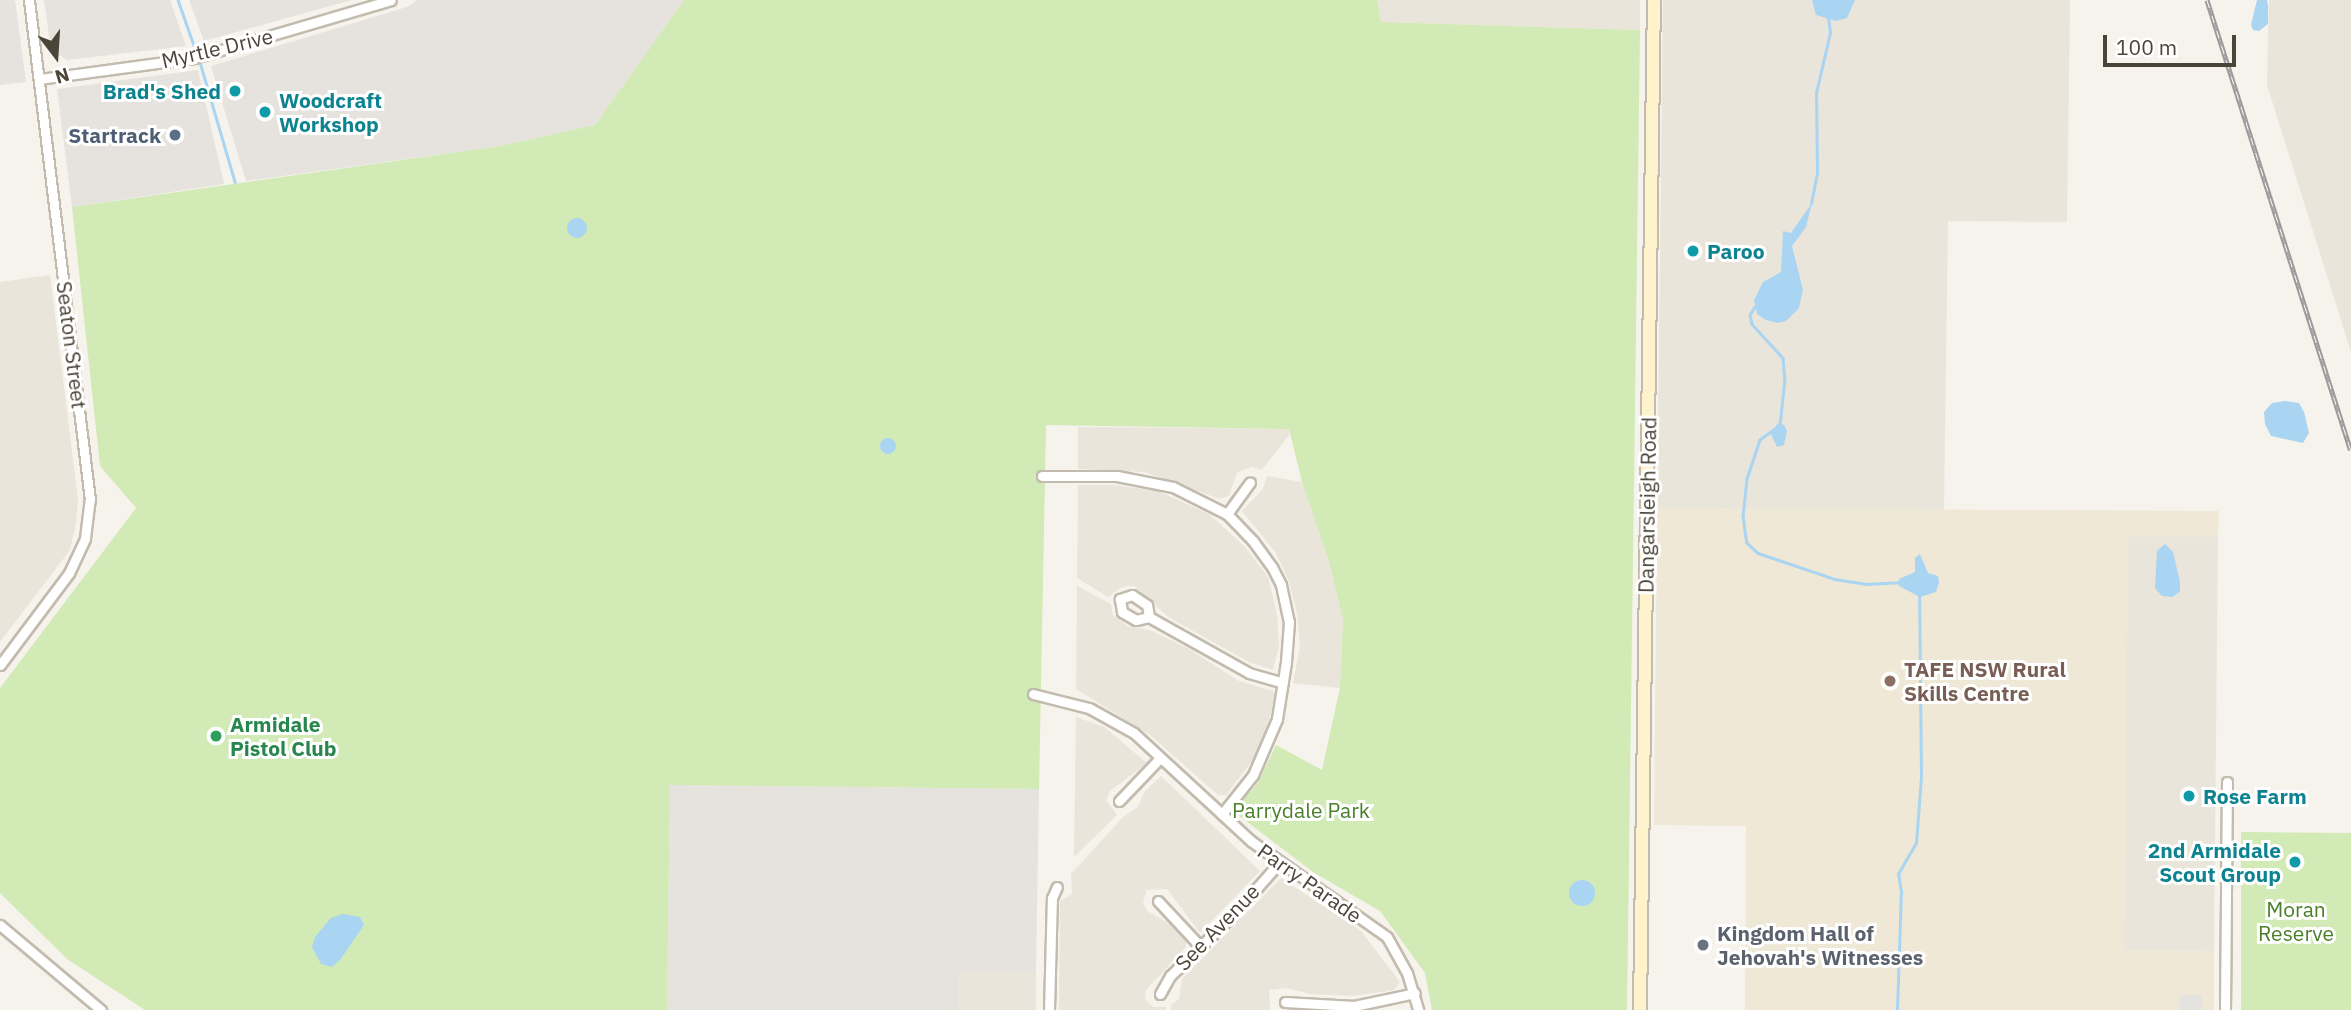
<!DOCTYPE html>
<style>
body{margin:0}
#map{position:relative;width:2351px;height:1010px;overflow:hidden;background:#f6f3ec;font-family:"IBM Plex Sans",sans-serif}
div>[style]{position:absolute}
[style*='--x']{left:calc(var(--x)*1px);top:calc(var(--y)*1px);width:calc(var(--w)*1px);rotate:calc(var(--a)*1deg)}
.residential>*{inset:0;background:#eae5da}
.industrial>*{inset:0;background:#e6e2dd}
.education>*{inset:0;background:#efe8d6}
.green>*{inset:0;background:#d2eab5}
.parking>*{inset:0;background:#e5e3e0}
.water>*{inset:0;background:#a9d4f2}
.round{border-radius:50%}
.stream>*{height:2.5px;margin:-1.25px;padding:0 1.25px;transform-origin:1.25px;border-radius:1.25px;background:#a9d4f2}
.roads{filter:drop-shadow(2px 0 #c2bbae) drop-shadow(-2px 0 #c2bbae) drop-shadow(0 2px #c2bbae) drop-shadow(0 -2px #c2bbae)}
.street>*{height:9px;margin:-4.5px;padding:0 4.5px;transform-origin:4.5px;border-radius:4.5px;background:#fff}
.secondary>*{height:12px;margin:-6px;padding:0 6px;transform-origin:6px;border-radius:6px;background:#fff3cd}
.rail>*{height:5px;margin-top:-2.5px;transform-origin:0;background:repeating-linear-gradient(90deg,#fff 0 8px,#9a9a9a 0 16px);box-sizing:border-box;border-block:2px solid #9a9a9a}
.dots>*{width:19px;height:19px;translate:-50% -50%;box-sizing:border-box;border:4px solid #fff;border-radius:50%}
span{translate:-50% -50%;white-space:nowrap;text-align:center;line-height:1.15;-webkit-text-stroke:6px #fff;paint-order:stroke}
.street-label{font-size:21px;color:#4b4439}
.culture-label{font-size:21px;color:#0d838f;font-weight:700}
.right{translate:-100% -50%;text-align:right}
.left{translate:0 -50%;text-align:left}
.service-label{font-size:21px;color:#4e5e75;font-weight:700}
.education-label{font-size:21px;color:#785e54;font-weight:700}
.leisure-label{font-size:21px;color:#27864d;font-weight:700}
.park-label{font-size:21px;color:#4a7f2a}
.worship-label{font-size:21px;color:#5b616d;font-weight:700}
.north{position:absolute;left:21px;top:21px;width:70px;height:70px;-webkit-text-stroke:5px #fff;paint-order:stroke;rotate:163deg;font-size:19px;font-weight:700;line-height:28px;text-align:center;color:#4b4439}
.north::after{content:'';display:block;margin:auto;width:24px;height:32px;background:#4b4439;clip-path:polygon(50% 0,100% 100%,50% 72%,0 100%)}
.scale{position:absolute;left:2103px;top:35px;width:133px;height:32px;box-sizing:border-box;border:4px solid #4b4439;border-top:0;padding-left:9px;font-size:21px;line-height:24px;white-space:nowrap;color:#4b4439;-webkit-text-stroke:5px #fff;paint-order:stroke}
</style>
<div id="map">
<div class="residential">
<div style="clip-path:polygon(1377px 0,1640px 0,1640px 30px,1380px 22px)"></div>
<div style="clip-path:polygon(1663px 0,2070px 0,2067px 222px,1948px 221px,1944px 510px,1657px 508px)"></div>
<div style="clip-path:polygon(2269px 0,2351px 0,2351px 352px,2267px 85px)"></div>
<div style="clip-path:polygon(50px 275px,78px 499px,76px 523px,70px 550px,0 642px,0 282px)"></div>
<div style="clip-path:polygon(1078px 427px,1289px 429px,1289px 435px,1262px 470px,1251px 467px,1237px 473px,1229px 496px,1220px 499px,1145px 472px,1078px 469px)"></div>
<div style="clip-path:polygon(1267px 476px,1302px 482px,1329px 562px,1343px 620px,1340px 688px,1293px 683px,1300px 646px,1297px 613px,1289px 582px,1276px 553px,1242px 511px,1263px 489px)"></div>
<div style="clip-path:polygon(1078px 485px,1115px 485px,1158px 491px,1209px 514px,1245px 547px,1268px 577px,1277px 614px,1279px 646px,1273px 670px,1249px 662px,1168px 617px,1134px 586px,1122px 587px,1108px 597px,1077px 578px)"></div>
<div style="clip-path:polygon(2127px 537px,2218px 537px,2214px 951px,2124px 950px)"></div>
<div style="clip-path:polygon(1077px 586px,1111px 604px,1113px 615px,1127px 626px,1150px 630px,1189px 649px,1239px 681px,1276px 692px,1262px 748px,1226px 795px,1218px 795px,1150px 735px,1076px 689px)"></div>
<div style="clip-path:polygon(1076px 717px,1104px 727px,1147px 763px,1110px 791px,1106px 800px,1117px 815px,1074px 857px)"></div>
<div style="clip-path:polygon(1161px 776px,1260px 871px,1200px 933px,1167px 889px,1147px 890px,1143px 902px,1147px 911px,1177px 928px,1186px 941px,1186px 947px,1146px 990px,1145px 999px,1153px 1007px,1166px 1007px,1166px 1010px,1059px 1010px,1060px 901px,1072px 894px,1071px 874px,1123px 817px,1138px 807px,1144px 792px)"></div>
<div style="clip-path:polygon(1281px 878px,1361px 931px,1400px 982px,1394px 990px,1353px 996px,1311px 994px,1286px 988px,1269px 990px,1270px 1010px,1171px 1010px,1171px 1005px,1179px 999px,1182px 979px)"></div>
<div style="clip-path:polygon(959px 972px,1036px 973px,1036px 1010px,958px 1010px)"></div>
</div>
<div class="industrial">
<div style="clip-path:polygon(0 0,15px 0,26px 82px,0 85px)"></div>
<div style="clip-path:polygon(44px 0,170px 0,186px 46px,67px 60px,51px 50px)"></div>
<div style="clip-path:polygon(189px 0,352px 0,204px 41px)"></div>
<div style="clip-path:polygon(417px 0,684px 0,595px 125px,500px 146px,246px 181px,211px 66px,407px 7px)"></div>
<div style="clip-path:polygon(198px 70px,224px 184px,72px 207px,57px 89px)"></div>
<div style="clip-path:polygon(670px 785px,1039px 789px,1036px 973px,959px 972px,958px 1010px,667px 1010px)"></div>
</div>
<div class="education">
<div style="clip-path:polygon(1657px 508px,2219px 511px,2218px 537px,2127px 537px,2124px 950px,2214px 951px,2214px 1010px,1745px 1010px,1746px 826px,1654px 825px)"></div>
</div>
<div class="green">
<div style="clip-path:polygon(684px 0,1377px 0,1381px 22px,1640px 30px,1627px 1010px,1432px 1010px,1425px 973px,1380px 911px,1313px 872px,1238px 815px,1239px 805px,1258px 783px,1276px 745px,1322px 770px,1340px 688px,1343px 620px,1329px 562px,1302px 482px,1289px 429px,1046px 425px,1039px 789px,670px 785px,667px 1010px,145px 1010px,67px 959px,0 893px,0 688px,136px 508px,100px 466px,72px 207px,500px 146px,595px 125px)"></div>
<div style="clip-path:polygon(2241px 832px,2351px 833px,2351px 1010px,2241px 1010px)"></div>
</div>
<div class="parking">
<div style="clip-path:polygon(2180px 995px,2202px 995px,2202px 1010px,2179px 1010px)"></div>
</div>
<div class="water">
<div style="clip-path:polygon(1812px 0,1855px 0,1847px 18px,1836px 21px,1816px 15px)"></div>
<div style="clip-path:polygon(2257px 0,2267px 0,2268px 6px,2268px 24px,2259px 31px,2253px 30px,2251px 25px)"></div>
<div style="clip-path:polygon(1812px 203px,1806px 227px,1792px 246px,1803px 290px,1799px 308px,1786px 321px,1778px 323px,1766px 320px,1757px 314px,1754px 300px,1763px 282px,1781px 272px,1783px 231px,1791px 233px)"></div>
<div class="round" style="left:567px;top:218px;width:20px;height:20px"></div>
<div style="clip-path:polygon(2285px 401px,2299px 403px,2304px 412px,2309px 433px,2303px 443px,2271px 436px,2265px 424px,2264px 412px,2272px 403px)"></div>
<div style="clip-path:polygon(1778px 423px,1784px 425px,1787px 431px,1784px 445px,1777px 447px,1771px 434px)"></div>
<div class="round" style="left:880px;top:438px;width:16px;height:16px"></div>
<div style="clip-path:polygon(2165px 544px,2173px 552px,2180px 582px,2180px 591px,2173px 597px,2162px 596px,2155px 588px,2157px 551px)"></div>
<div style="clip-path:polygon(1920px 554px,1928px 573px,1938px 576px,1939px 582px,1936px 592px,1920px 597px,1899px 586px,1899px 579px,1915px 572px,1915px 558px)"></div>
<div class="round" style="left:1569px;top:880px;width:26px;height:26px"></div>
<div style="clip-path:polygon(343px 914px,360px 917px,364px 925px,340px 960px,332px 967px,321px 964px,312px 947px,315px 937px,331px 918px)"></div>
</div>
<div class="stream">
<div style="--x:178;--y:0;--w:51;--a:70.5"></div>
<div style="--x:200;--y:62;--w:125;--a:73.7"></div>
<div style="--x:1811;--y:204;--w:33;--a:-79"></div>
<div style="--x:1817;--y:172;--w:79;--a:-90.7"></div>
<div style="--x:1816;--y:93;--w:62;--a:-76.9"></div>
<div style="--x:1830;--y:33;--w:16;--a:-97"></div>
<div style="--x:1755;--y:307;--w:9;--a:122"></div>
<div style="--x:1750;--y:315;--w:9;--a:77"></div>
<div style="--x:1752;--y:324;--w:46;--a:47.6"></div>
<div style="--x:1783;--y:358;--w:21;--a:85"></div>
<div style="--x:1785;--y:379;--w:47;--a:96.1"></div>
<div style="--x:1775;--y:429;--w:19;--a:144"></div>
<div style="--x:1760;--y:440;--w:41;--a:108.4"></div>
<div style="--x:1747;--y:479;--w:37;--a:96"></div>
<div style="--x:1743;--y:516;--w:27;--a:82"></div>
<div style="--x:1747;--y:543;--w:15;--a:42"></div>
<div style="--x:1758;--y:553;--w:81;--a:18.7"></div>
<div style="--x:1835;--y:579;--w:30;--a:9"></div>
<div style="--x:1865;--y:584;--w:35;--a:-3"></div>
<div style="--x:1897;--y:1010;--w:118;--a:-88.1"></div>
<div style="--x:1901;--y:892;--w:18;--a:-99"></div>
<div style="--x:1898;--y:874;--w:36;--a:-60"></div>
<div style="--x:1916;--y:843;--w:67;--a:-85.7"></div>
<div style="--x:1921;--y:776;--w:181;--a:-90.6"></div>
</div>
<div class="roads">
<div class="street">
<div style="--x:39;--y:79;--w:156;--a:-7.7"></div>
<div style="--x:194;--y:58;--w:205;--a:-16.4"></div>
<div style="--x:1042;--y:476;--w:75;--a:0"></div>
<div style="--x:1117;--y:476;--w:57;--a:11.1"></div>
<div style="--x:1173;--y:487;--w:60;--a:26.6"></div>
<div style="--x:1227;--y:514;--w:37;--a:46"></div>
<div style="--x:1253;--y:541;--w:32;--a:54"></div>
<div style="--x:1272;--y:567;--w:20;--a:63"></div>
<div style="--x:1281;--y:585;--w:38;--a:78"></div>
<div style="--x:1289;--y:622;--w:40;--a:94.3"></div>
<div style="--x:1286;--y:662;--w:58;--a:99"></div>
<div style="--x:1277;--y:719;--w:61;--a:113.2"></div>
<div style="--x:1253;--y:775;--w:50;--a:128.5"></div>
<div style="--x:1227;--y:514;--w:39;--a:-54"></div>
<div style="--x:1149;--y:617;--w:12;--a:-99"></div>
<div style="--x:1147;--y:605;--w:18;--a:-146"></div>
<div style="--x:1132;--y:595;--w:13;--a:162"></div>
<div style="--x:1120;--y:599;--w:13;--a:81"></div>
<div style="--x:1122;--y:612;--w:16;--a:30"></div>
<div style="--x:1136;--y:620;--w:13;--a:-13"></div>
<div style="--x:1149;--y:617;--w:115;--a:29.2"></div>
<div style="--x:1249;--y:673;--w:35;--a:16"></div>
<div style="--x:0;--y:665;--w:115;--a:-53.1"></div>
<div style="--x:69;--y:573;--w:38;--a:-65"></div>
<div style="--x:85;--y:538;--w:38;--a:-83"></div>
<div style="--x:90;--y:500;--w:504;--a:-96.96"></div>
<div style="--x:1033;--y:694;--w:58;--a:14"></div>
<div style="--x:1089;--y:708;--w:51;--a:29.1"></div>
<div style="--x:1134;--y:733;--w:159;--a:42.7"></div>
<div style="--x:1251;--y:841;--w:166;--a:35.2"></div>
<div style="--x:1387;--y:937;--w:41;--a:60.9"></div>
<div style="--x:1407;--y:973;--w:39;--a:73"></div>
<div style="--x:1119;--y:801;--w:59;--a:-46.4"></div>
<div style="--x:1158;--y:901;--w:60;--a:47"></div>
<div style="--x:0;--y:925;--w:132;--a:40.1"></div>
<div style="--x:1160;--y:994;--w:21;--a:-61"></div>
<div style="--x:1170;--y:976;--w:88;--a:-44.1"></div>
<div style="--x:1233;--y:915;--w:69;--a:-48.5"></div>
<div style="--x:1285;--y:1002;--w:69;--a:3.3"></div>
<div style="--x:1354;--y:1006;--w:62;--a:-12"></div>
<div style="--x:1049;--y:1010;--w:112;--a:-88.5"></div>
<div style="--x:1052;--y:898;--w:12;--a:-66"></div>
<div style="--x:2225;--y:1010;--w:228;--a:-89.5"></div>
</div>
<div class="secondary">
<div style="--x:1640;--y:1010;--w:1010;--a:-89.21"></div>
</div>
</div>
<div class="rail">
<div style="--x:2207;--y:0;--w:472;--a:72.3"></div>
</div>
<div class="dots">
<div style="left:235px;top:91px;background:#0f9aa8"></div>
<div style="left:265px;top:112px;background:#0f9aa8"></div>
<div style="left:175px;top:135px;background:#5c6f8a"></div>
<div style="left:1693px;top:251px;background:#0f9aa8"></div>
<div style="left:1890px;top:681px;background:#8d6e63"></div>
<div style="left:216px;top:736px;background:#2e9e5b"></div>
<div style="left:2189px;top:796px;background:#0f9aa8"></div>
<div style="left:2295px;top:862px;background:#0f9aa8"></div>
<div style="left:1703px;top:945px;background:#6b7280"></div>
</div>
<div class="street-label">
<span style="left:217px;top:48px;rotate:-13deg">Myrtle Drive</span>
<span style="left:72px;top:345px;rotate:83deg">Seaton Street</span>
<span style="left:1647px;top:505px;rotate:-89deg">Dangarsleigh Road</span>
<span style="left:1310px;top:883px;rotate:35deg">Parry Parade</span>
<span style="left:1217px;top:927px;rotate:-46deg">See Avenue</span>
</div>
<div class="culture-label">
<span class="right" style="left:221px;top:91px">Brad's Shed</span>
<span class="left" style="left:279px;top:112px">Woodcraft<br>Workshop</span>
<span class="left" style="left:1707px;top:251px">Paroo</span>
<span class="left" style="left:2203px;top:796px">Rose Farm</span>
<span class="right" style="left:2281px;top:862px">2nd Armidale<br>Scout Group</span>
</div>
<div class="service-label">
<span class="right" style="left:161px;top:135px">Startrack</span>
</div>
<div class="education-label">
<span class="left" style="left:1904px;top:681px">TAFE NSW Rural<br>Skills Centre</span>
</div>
<div class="leisure-label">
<span class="left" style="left:230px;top:736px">Armidale<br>Pistol Club</span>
</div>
<div class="park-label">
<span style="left:1301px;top:810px">Parrydale Park</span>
<span style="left:2296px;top:921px">Moran<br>Reserve</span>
</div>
<div class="worship-label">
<span class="left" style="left:1717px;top:945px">Kingdom Hall of<br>Jehovah's Witnesses</span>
</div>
<div class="north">N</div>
<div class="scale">100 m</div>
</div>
